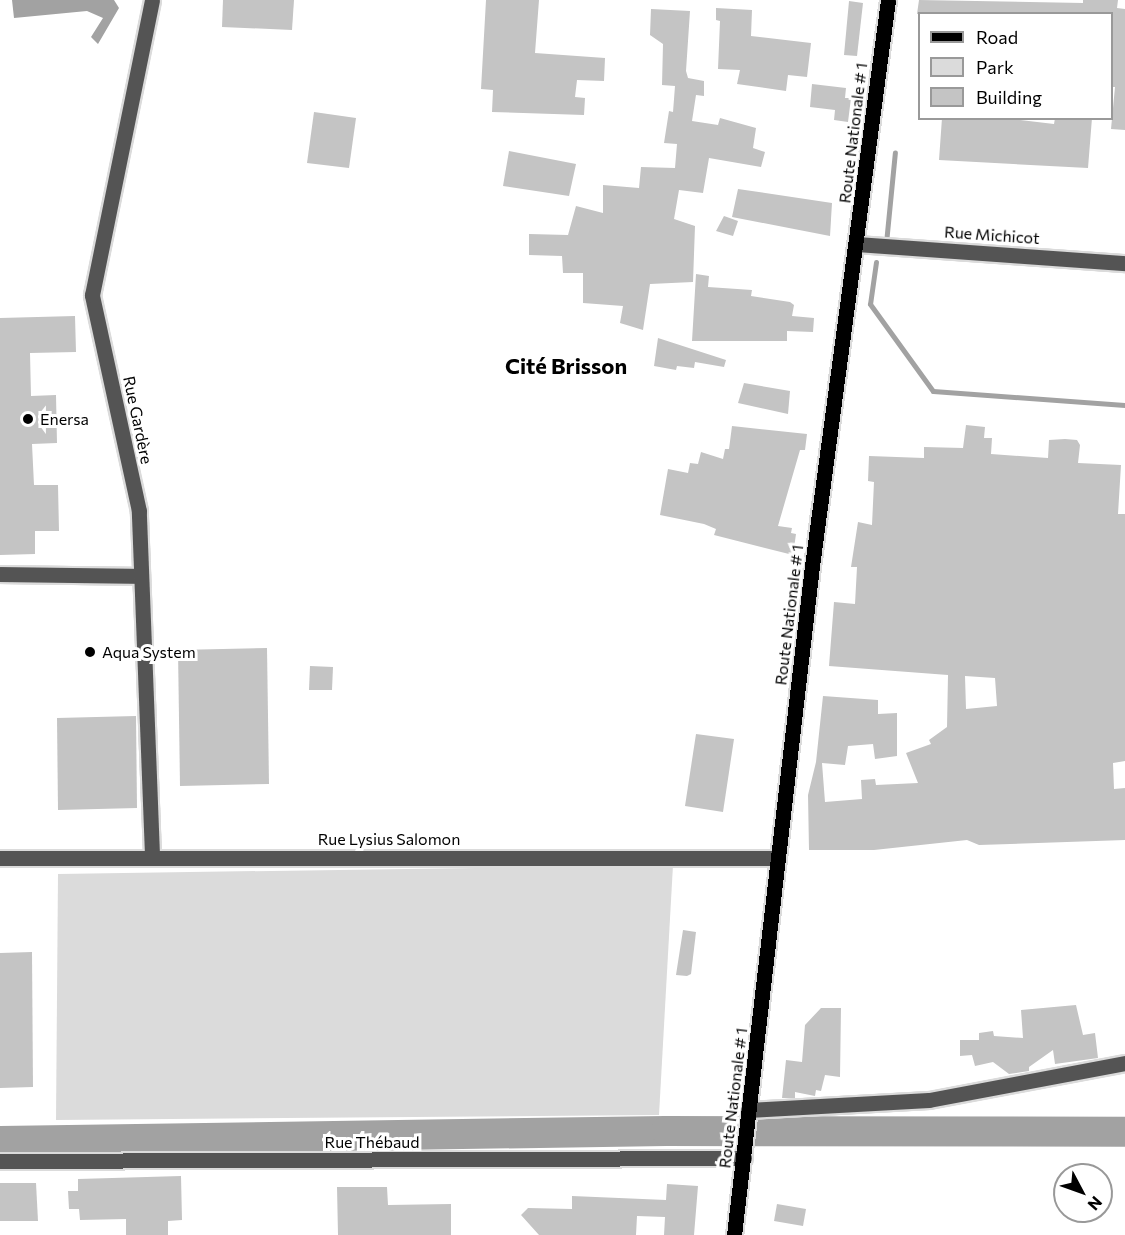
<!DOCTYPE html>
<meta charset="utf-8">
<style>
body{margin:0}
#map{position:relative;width:1125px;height:1235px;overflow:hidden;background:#fff;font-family:Commissioner,sans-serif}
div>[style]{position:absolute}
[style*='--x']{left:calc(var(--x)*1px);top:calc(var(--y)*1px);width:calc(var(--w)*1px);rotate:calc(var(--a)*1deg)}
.green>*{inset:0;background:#dbdbdb}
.water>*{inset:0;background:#a2a2a2}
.stream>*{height:5px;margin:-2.5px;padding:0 2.5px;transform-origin:2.5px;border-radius:2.5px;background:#a2a2a2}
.river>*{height:30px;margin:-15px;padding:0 15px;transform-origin:15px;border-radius:15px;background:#a2a2a2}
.building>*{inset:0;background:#c4c4c4}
.roads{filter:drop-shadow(2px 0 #dbdbdb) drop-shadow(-2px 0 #dbdbdb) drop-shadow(0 2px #dbdbdb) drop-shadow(0 -2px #dbdbdb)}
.minor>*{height:15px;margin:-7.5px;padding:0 7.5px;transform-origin:7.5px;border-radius:7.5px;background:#545454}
.major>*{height:15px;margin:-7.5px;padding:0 7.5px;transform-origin:7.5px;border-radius:7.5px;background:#000}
.dots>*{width:16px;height:16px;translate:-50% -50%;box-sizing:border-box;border:3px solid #fff;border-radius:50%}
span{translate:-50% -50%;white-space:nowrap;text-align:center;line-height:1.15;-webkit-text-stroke:6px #fff;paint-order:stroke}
.street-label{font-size:16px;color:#000}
.poi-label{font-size:16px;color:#000}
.left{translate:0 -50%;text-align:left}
.district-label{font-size:22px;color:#000;font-weight:700}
.legend{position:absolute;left:918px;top:12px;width:195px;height:108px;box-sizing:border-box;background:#fff;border:2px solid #999;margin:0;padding:8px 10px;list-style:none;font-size:18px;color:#000}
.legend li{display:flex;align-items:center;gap:12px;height:30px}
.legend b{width:30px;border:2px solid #999}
.north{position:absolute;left:1053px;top:1163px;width:60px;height:60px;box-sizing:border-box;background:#fff;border:2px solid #999;border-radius:50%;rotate:131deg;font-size:16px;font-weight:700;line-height:24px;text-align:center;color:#000}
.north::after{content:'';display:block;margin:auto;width:21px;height:27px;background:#000;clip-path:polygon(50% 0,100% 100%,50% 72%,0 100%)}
</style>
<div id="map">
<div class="green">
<div style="clip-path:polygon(673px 865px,659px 1115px,56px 1120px,58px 874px)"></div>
</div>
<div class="water">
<div style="clip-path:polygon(12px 0,114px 0,119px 8px,98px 44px,91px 37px,103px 18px,87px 11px,14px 18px)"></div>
</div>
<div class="stream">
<div style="--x:886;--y:243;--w:91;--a:-84.4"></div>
<div style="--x:876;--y:262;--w:42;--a:98.1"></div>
<div style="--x:870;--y:304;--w:107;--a:54.1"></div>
<div style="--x:933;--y:391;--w:193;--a:4.2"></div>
</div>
<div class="river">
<div style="--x:0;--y:1141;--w:666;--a:-0.86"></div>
<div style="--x:666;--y:1131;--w:459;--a:0.1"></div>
</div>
<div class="building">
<div style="clip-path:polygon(223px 0,294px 0,292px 30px,222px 27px)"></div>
<div style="clip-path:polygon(486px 0,539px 0,535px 53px,605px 58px,604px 81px,577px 80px,575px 97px,585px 98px,584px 115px,492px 112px,493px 90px,481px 89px)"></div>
<div style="clip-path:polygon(919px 0,1083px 3px,1083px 0,1118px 0,1117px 8px,1125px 9px,1125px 130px,1111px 129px,1115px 87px,1112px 87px,1112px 14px,917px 14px)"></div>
<div style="clip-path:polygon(849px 1px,863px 3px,857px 56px,844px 55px)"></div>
<div style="clip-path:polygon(716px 8px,752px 10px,751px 36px,811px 43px,807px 77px,788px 75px,786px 91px,737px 84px,740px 70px,718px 69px,720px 21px,716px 20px)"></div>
<div style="clip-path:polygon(651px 9px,690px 11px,686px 71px,688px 78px,704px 81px,704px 96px,696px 95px,692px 121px,718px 125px,720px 118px,756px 128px,753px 148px,765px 152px,761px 167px,709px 158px,703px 193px,679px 190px,674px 219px,695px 226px,693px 282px,650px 284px,643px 330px,620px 323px,623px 306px,583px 303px,583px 273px,563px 273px,562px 256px,529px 255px,529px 234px,568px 235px,576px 206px,603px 213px,603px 185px,639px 188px,641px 167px,675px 168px,677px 144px,664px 143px,669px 111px,673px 112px,675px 86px,662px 85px,663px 44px,650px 35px)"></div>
<div style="clip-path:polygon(812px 84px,846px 88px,845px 98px,851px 98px,848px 122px,834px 120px,835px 110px,810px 107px)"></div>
<div style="clip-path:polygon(314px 112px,356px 118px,349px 168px,307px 163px)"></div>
<div style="clip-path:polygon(942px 118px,1004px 118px,1054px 124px,1055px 118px,1092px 118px,1088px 168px,939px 160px)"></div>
<div style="clip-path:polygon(509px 151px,576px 164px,569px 196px,503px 186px)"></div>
<div style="clip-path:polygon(738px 189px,832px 203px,830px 236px,732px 217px)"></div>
<div style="clip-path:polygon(724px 216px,738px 221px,733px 236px,716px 231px)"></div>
<div style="clip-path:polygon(696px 274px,709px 276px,708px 287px,752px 290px,751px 296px,790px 302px,794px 305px,792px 316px,814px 318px,813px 332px,787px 331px,787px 341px,692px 341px)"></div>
<div style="clip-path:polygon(75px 316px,76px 352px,30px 353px,31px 396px,56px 395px,57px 443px,32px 444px,34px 485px,58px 485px,59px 531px,35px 531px,35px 554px,0 555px,0 318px)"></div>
<div style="clip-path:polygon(658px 338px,726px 360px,724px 367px,695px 362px,694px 368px,677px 366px,676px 370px,654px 366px)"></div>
<div style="clip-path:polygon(744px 383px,790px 391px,788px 414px,738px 403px)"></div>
<div style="clip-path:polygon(evenodd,966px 425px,985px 427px,984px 438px,992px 438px,991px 454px,1048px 458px,1049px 440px,1065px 439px,1077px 440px,1080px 445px,1078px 463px,1121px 465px,1118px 514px,1125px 514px,1125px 761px,1113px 763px,1114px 789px,1125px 788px,1125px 840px,979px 845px,967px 840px,874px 850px,809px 850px,808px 795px,816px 762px,823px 696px,878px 700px,878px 714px,897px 713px,897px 756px,875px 759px,873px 744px,848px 746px,845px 765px,822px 763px,825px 802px,862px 799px,861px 780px,875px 779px,876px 785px,918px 783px,906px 753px,931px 744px,929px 740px,947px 727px,948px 675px,829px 666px,834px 602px,855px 604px,857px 567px,851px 567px,858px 522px,872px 525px,874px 482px,868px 481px,869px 456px,924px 458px,924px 447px,963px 448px,966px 425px,965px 676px,995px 678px,997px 706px,966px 709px,965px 676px)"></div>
<div style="clip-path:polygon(732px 426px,807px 434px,805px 450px,800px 450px,778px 526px,792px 528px,791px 533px,796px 534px,793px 555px,714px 535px,716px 529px,704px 524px,660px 515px,668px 469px,688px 473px,690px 463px,698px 464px,701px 452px,723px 459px,725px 449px,729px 449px)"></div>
<div style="clip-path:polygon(267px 648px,269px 784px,180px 786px,178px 650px)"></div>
<div style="clip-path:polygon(310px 666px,333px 667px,332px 690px,309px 690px)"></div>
<div style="clip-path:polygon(136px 716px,137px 808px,58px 810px,57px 718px)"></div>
<div style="clip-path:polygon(696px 734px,734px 739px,723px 812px,685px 806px)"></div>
<div style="clip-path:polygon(683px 930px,696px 932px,691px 974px,687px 976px,676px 975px)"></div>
<div style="clip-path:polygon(32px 952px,33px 1087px,0 1088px,0 953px)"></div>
<div style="clip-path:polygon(1076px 1005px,1083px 1035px,1095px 1033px,1098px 1058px,1055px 1064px,1053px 1050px,1029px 1067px,1029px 1071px,1009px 1074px,993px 1062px,975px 1066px,972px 1055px,960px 1056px,960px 1040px,979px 1040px,979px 1033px,993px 1031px,994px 1036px,1023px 1038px,1021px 1010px)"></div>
<div style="clip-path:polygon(821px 1008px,841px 1008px,840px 1077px,825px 1075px,821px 1091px,816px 1090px,815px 1096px,795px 1092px,795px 1098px,782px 1098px,786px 1060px,802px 1062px,805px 1025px)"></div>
<div style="clip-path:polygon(181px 1176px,182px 1220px,168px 1221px,168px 1235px,126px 1235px,126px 1219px,80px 1220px,79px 1209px,69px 1209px,68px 1191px,78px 1191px,78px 1179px)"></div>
<div style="clip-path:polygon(0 1183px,36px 1183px,38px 1221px,0 1221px)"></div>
<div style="clip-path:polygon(667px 1184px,698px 1186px,694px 1235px,664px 1235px,665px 1217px,637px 1216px,636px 1235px,539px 1235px,521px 1215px,528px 1208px,572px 1209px,572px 1196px,666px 1200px)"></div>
<div style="clip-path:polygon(337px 1187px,387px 1187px,388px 1205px,451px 1204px,451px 1235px,338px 1235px)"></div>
<div style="clip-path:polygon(777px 1204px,806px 1209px,803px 1226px,774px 1221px)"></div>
</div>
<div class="roads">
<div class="minor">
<div style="--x:857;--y:244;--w:269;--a:4.1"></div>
<div style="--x:0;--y:574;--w:140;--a:0.8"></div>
<div style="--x:152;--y:855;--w:344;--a:-92.2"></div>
<div style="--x:139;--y:511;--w:221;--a:-102.3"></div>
<div style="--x:92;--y:295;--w:301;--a:-78.5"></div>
<div style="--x:0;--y:858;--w:778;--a:0"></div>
<div style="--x:748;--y:1110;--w:181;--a:-3.2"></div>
<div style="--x:929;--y:1100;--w:199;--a:-10.7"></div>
<div style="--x:0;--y:1161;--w:744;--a:-0.23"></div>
</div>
<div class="major">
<div style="--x:734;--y:1235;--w:674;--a:-83.35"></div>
<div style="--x:812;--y:566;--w:571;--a:-82.35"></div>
</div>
</div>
<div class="dots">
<div style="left:28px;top:419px;background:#000"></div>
<div style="left:90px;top:652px;background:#000"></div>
</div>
<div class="street-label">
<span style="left:853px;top:133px;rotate:-83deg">Route Nationale # 1</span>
<span style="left:992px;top:235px;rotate:4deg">Rue Michicot</span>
<span style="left:138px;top:420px;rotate:78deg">Rue Gardère</span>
<span style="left:789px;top:615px;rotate:-83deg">Route Nationale # 1</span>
<span style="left:389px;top:839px">Rue Lysius Salomon</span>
<span style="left:733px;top:1098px;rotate:-83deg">Route Nationale # 1</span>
<span style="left:372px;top:1142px">Rue Thébaud</span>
</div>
<div class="poi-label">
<span class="left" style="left:40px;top:419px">Enersa</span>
<span class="left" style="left:102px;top:652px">Aqua System</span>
</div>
<div class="district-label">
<span style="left:566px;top:366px">Cité Brisson</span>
</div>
<ul class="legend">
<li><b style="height:8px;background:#000"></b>Road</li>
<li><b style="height:16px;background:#dbdbdb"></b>Park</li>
<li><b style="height:16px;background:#c4c4c4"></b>Building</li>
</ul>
<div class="north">N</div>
</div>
